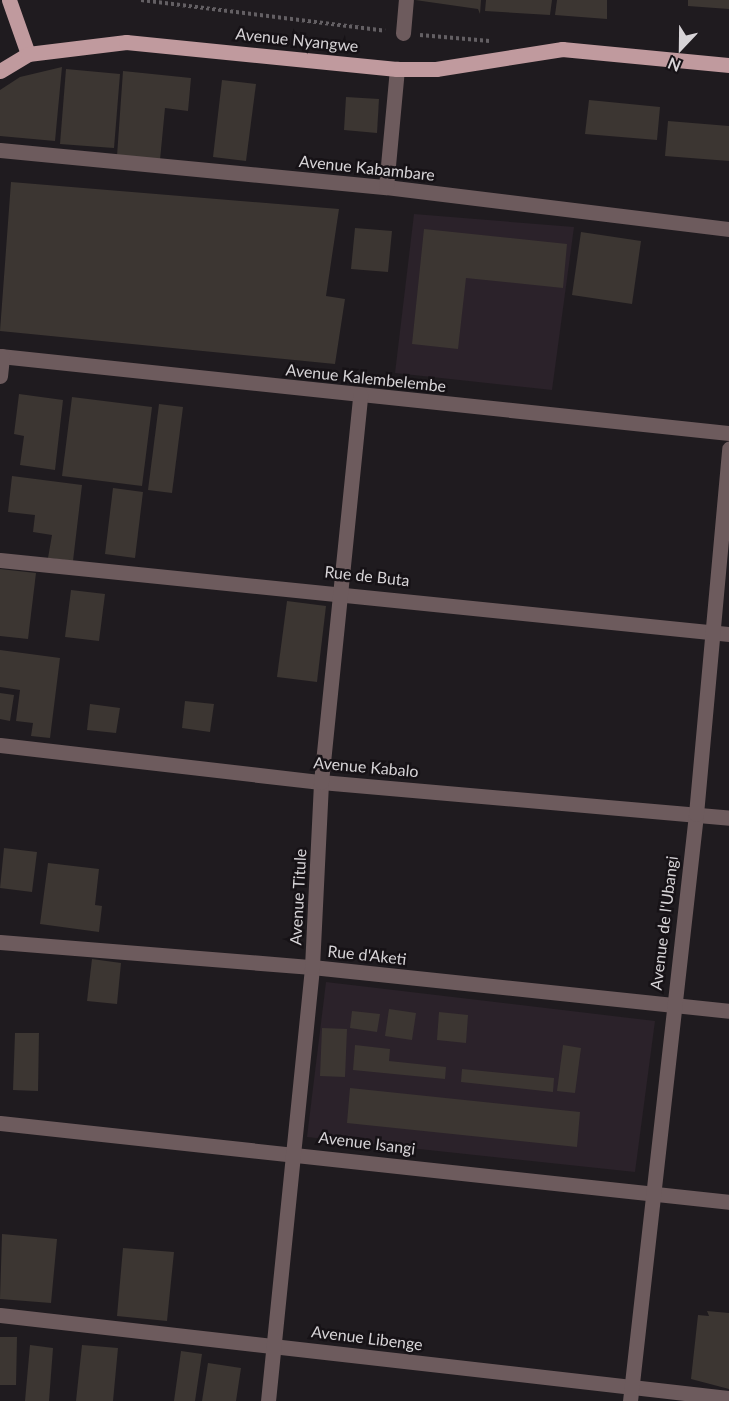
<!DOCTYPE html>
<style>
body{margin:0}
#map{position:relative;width:729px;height:1401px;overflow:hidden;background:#1f1b1f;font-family:Lato,sans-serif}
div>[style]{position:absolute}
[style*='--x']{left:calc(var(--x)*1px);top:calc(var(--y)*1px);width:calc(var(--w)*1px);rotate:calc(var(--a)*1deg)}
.built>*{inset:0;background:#2b222a}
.building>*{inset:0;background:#3c3632}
.path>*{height:4px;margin-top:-2px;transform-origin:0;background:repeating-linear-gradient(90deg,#635f63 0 3px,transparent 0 6px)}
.minor>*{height:15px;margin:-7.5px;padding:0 7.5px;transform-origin:7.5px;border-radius:7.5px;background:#6d5b5d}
.major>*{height:15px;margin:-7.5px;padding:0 7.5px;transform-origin:7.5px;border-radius:7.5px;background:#c09a9e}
span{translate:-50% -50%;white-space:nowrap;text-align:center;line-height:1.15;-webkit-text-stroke:5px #161216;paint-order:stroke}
.street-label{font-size:16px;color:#d7d4d7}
.north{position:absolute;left:651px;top:18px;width:60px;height:60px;-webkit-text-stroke:4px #161216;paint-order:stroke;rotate:202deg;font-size:16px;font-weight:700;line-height:24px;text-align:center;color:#d7d4d7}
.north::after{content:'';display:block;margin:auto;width:21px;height:27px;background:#d7d4d7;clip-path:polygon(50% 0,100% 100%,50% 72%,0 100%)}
</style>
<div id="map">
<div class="built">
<div style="clip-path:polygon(414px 214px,574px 227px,552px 390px,395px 373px)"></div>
<div style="clip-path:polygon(326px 982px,655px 1021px,635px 1172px,307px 1137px)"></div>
</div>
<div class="building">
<div style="clip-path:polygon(415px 0,481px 0,480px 14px,478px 9px)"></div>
<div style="clip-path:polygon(486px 0,552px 0,550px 15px,485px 11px)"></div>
<div style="clip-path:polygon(557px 0,607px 0,607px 19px,555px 15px)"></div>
<div style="clip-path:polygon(688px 0,729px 0,729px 9px,688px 6px)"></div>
<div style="clip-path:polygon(62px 67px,55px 141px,0 136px,0 90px,20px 77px)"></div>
<div style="clip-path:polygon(66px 69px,120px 74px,114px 148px,60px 144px)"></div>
<div style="clip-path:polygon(123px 71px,191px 78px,188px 111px,165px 108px,160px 160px,117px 156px)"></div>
<div style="clip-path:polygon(222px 80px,256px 84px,246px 161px,213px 157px)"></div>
<div style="clip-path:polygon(346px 97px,379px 99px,377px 133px,344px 130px)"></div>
<div style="clip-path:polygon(589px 100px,660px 107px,657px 140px,585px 134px)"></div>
<div style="clip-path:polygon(668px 121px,729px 126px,729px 161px,665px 156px)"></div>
<div style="clip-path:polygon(11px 182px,339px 209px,326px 296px,345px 299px,335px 364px,0 331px)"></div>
<div style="clip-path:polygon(355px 228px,392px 231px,388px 272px,351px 269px)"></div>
<div style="clip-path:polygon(424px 229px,567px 244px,563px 288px,466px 278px,458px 349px,412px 344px)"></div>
<div style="clip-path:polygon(581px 232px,641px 241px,632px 304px,572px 295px)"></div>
<div style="clip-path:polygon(19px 394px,63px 400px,55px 470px,20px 465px,24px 436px,14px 434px)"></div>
<div style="clip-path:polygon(72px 397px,152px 407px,142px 486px,62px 476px)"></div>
<div style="clip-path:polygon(159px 404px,183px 407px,172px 493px,148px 490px)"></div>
<div style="clip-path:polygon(12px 476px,82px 485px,73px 561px,48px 558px,52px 535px,33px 532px,35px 515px,8px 512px)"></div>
<div style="clip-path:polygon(113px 488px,143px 492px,135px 558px,105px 554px)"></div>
<div style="clip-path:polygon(0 569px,36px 573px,28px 639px,0 636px)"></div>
<div style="clip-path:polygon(71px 590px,105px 594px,99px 641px,65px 637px)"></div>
<div style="clip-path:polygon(287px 601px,326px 606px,317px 682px,277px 677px)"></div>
<div style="clip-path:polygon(0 650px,60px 658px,50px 738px,31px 736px,33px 723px,16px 721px,20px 690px,0 687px)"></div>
<div style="clip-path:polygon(0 693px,14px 695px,10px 721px,0 719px)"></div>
<div style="clip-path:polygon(185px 701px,214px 704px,210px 732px,182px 728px)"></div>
<div style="clip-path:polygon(90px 704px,120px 708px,116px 733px,87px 730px)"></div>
<div style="clip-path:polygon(4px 848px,37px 852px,32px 892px,0 888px)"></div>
<div style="clip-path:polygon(48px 863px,99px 869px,95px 905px,102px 906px,99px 932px,40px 924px)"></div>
<div style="clip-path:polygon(92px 959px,121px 963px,117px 1004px,87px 1001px)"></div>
<div style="clip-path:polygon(389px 1009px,416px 1013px,412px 1040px,385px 1036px)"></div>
<div style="clip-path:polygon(352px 1011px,380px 1014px,377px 1032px,350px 1028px)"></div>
<div style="clip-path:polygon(439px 1012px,468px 1015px,466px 1043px,437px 1040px)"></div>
<div style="clip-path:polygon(322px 1028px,347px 1029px,345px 1077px,320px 1076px)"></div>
<div style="clip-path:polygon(15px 1033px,39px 1033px,38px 1091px,13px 1090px)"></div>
<div style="clip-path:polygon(355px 1045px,390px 1049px,389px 1061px,446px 1067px,445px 1079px,353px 1070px)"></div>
<div style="clip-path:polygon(563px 1045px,581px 1048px,575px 1093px,557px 1091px)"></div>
<div style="clip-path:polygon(462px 1069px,554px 1078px,553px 1092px,461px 1082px)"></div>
<div style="clip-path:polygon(350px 1088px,580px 1112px,577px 1147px,347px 1123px)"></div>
<div style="clip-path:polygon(2px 1234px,57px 1239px,51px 1303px,0 1299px)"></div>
<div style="clip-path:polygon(123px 1248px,174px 1252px,167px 1321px,117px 1316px)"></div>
<div style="clip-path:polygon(707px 1311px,729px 1313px,729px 1389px,691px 1379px,698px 1315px,709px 1316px)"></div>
<div style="clip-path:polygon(0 1337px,17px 1337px,16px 1385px,0 1385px)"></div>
<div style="clip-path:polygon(30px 1345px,53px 1348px,49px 1401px,25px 1401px)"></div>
<div style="clip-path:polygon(82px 1345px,118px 1348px,113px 1401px,76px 1401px)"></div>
<div style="clip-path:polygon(181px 1351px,202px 1354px,195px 1401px,174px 1401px)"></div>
<div style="clip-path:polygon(208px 1363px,241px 1368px,236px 1401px,202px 1401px)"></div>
</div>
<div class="path">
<div style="--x:141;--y:0;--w:246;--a:7.2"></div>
<div style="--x:420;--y:35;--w:70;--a:4.9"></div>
</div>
<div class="minor">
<div style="--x:403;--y:33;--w:33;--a:-85"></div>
<div style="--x:0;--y:150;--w:388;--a:5.5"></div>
<div style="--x:386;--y:187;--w:346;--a:7"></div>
<div style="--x:386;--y:187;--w:119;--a:-84.7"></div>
<div style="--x:0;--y:356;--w:733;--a:6.03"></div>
<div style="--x:0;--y:376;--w:20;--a:-84"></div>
<div style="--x:0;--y:560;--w:733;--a:5.8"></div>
<div style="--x:0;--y:745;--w:323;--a:6.6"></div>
<div style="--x:321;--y:782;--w:410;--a:5"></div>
<div style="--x:0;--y:942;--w:313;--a:4.6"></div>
<div style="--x:312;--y:967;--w:419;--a:6"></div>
<div style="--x:0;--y:1123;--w:733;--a:6.18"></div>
<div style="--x:0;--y:1315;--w:734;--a:6.5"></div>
<div style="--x:268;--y:1401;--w:436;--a:-84.2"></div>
<div style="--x:312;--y:967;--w:185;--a:-87.2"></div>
<div style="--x:321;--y:782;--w:389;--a:-84.2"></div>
<div style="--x:630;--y:1401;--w:591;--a:-83.58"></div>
<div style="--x:696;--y:814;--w:367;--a:-84.8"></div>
</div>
<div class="major">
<div style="--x:9;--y:0;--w:57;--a:70.6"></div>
<div style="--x:0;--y:71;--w:33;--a:-31"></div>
<div style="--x:28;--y:54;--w:99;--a:-7"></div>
<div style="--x:126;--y:42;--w:272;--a:5.7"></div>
<div style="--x:397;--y:69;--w:39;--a:0"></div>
<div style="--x:436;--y:69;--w:128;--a:-9"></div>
<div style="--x:562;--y:49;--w:168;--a:5.5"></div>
</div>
<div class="street-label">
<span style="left:297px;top:40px;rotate:6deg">Avenue Nyangwe</span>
<span style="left:367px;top:168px;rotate:6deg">Avenue Kabambare</span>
<span style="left:366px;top:378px;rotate:6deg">Avenue Kalembelembe</span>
<span style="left:367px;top:576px;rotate:6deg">Rue de Buta</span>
<span style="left:366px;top:767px;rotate:5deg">Avenue Kabalo</span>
<span style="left:298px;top:897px;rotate:-87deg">Avenue Titule</span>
<span style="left:664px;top:923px;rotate:-83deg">Avenue de l'Ubangi</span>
<span style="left:367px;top:955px;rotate:6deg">Rue d'Aketi</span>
<span style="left:367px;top:1143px;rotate:7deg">Avenue Isangi</span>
<span style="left:367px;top:1338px;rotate:7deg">Avenue Libenge</span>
</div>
<div class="north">N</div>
</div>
